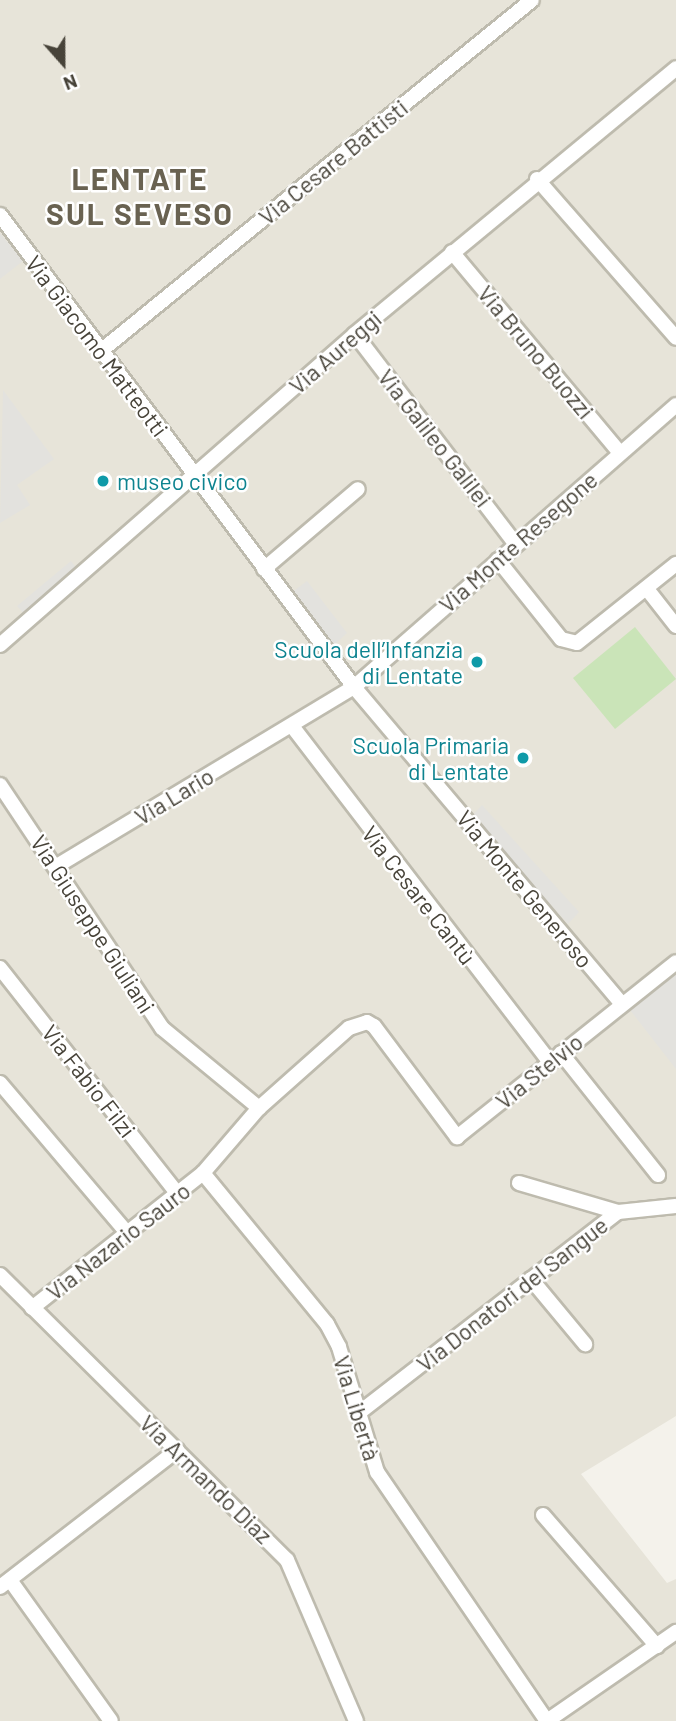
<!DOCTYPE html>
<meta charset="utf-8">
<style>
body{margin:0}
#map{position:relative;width:676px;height:1721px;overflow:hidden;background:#f4f2eb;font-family:Barlow,sans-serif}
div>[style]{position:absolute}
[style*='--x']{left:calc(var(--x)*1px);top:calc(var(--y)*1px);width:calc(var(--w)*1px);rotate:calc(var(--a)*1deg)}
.residential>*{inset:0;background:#e7e4d9}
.green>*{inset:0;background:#cae4b8}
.parking>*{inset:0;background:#e3e2de}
.roads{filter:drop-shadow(2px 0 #bebbae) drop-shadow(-2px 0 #bebbae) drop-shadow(0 2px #bebbae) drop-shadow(0 -2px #bebbae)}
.minor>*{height:14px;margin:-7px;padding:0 7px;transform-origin:7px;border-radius:7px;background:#fff}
.dots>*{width:19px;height:19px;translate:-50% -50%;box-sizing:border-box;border:4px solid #fff;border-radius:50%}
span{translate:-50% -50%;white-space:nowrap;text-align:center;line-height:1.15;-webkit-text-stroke:5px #fff;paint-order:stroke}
.street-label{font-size:23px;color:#474339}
.culture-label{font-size:23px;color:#0d838f}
.left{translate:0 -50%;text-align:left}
.right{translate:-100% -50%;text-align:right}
.district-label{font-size:30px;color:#696251;font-weight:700;letter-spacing:2px}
.north{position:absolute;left:28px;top:28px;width:70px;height:70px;-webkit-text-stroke:5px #fff;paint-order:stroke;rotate:159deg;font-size:19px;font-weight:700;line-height:28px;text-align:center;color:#474339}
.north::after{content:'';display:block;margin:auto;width:24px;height:32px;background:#474339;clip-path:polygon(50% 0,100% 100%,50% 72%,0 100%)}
</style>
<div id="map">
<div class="residential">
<div style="clip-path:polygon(0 0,676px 0,676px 1416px,581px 1474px,667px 1583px,676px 1579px,676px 1721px,0 1721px)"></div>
</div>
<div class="green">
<div style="clip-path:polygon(635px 627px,676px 679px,615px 729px,573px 678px)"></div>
</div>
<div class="parking">
<div style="clip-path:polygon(0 233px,23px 261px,0 279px)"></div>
<div style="clip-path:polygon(3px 390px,54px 459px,17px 485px,30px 505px,0 523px)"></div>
<div style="clip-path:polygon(71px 561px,78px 570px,26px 616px,17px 606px)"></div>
<div style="clip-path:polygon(307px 581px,347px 633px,333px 646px,291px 593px)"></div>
<div style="clip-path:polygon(482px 805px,579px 912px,568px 924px,472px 816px)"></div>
<div style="clip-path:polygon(676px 973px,676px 1069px,630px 1010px)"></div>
</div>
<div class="roads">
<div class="minor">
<div style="--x:537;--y:179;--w:211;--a:48.8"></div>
<div style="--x:0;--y:215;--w:590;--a:53.13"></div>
<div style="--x:354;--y:687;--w:415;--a:49.8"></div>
<div style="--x:452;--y:252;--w:262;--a:50.1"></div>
<div style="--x:355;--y:334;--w:263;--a:52.6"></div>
<div style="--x:102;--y:350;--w:554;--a:-39.14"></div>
<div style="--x:498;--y:560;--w:101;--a:51.4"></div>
<div style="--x:561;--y:639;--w:16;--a:14"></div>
<div style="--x:577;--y:643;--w:127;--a:-38.6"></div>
<div style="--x:264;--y:569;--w:123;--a:-40.4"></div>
<div style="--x:647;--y:589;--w:47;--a:51.9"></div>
<div style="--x:0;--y:645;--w:472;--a:-41.2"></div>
<div style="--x:355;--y:334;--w:417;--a:-39.6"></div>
<div style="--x:292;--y:726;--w:424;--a:52.5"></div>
<div style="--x:0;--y:785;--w:292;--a:56.3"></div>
<div style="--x:162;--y:1028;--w:126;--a:39.5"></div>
<div style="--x:57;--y:866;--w:347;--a:-31.1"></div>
<div style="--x:354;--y:687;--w:428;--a:-41.2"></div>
<div style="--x:0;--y:968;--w:288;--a:51.8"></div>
<div style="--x:561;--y:1053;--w:156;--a:51.5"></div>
<div style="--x:0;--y:1083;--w:197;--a:49.7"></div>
<div style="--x:203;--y:1173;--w:195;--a:50.6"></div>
<div style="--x:327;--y:1324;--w:26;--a:62"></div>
<div style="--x:339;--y:1347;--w:131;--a:73.1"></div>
<div style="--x:377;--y:1472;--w:301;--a:55.7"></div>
<div style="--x:519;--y:1183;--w:103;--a:16.3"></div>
<div style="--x:0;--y:1275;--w:404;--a:44.8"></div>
<div style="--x:287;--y:1560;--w:175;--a:66.8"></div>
<div style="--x:531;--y:1279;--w:85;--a:50.3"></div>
<div style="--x:32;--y:1308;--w:218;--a:-38.3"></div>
<div style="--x:203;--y:1173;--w:86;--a:-49.3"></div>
<div style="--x:259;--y:1108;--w:120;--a:-41.6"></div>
<div style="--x:349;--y:1028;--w:19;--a:-18"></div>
<div style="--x:367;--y:1022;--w:8;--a:30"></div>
<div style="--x:374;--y:1026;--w:139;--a:53.2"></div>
<div style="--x:457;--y:1137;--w:280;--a:-38.6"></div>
<div style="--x:360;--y:1412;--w:326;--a:-37.8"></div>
<div style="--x:618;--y:1212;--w:58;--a:-5.9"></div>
<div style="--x:543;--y:1515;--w:174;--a:49"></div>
<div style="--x:10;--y:1580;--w:173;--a:54.4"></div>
<div style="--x:0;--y:1587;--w:224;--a:-37.7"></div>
<div style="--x:547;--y:1721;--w:157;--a:-34.6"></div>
</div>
</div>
<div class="dots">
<div style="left:103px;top:481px;background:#0f9aa8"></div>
<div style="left:477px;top:662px;background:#0f9aa8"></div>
<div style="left:523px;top:758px;background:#0f9aa8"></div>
</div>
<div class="street-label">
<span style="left:333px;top:162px;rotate:-39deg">Via Cesare Battisti</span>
<span style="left:97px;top:346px;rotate:53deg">Via Giacomo Matteotti</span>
<span style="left:335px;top:352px;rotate:-41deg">Via Aureggi</span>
<span style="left:536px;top:352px;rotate:50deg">Via Bruno Buozzi</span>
<span style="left:435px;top:438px;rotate:52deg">Via Galileo Galilei</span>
<span style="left:518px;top:542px;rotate:-41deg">Via Monte Resegone</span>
<span style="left:174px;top:796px;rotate:-31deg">Via Lario</span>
<span style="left:525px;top:889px;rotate:50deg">Via Monte Generoso</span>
<span style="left:419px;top:895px;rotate:52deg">Via Cesare Cantù</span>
<span style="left:93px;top:924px;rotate:57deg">Via Giuseppe Giuliani</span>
<span style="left:539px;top:1071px;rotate:-39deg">Via Stelvio</span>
<span style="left:89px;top:1081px;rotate:52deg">Via Fabio Filzi</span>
<span style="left:118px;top:1241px;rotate:-38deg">Via Nazario Sauro</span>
<span style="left:512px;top:1294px;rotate:-38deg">Via Donatori del Sangue</span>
<span style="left:357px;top:1408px;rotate:73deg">Via Libertà</span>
<span style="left:206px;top:1479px;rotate:44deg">Via Armando Diaz</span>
</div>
<div class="culture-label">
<span class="left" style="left:117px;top:481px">museo civico</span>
<span class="right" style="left:463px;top:662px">Scuola dell’Infanzia<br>di Lentate</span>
<span class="right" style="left:509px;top:758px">Scuola Primaria<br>di Lentate</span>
</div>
<div class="district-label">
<span style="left:140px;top:195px">LENTATE<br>SUL SEVESO</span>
</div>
<div class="north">N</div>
</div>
